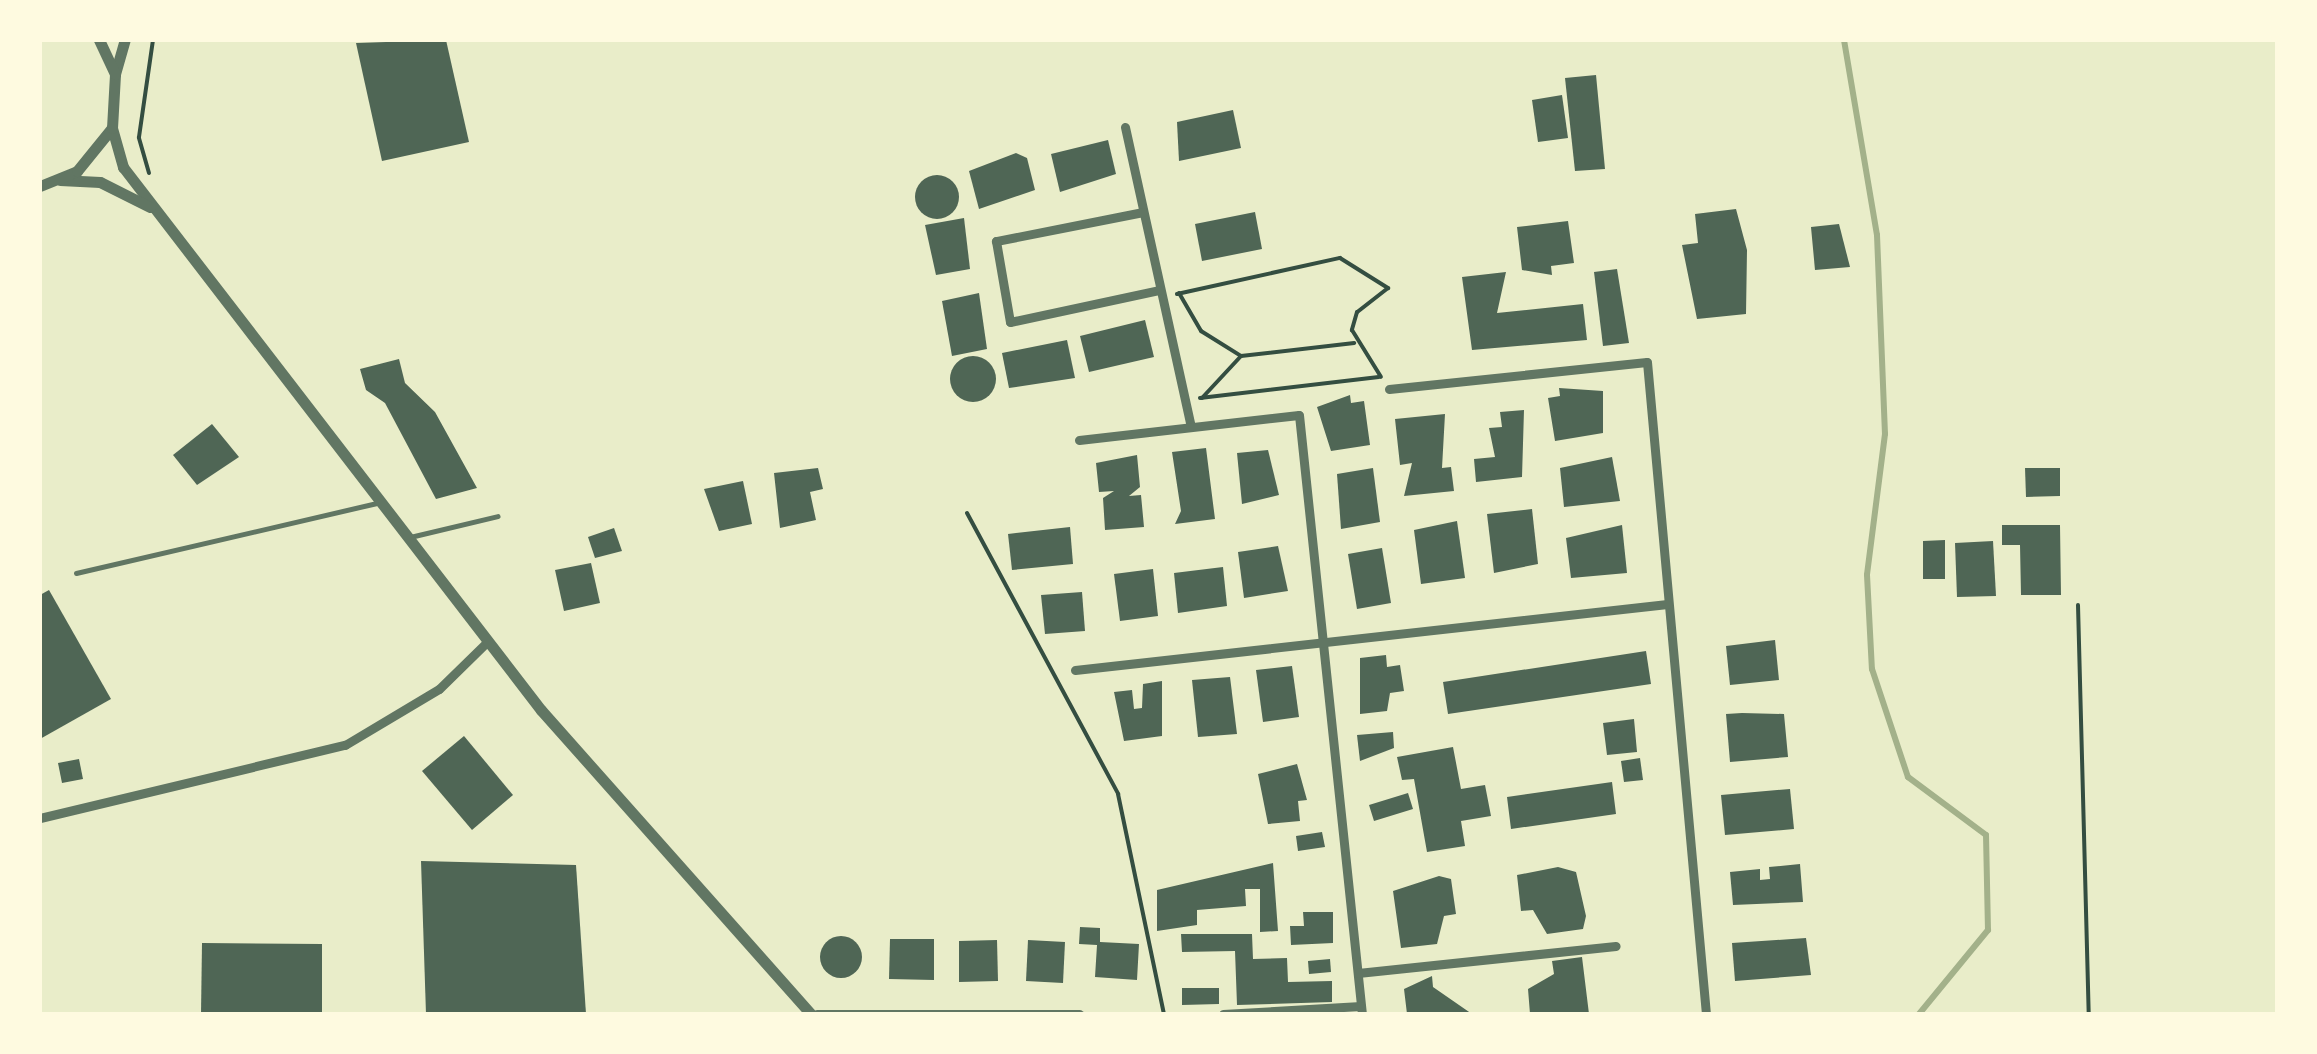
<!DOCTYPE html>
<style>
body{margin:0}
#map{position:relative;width:2317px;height:1054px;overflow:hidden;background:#e9edc9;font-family:"Alegreya Sans",sans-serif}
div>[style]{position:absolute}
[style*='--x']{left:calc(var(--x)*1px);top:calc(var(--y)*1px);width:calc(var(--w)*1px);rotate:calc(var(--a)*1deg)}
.stream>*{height:6px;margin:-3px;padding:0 3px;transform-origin:3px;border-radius:3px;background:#a3b18a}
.building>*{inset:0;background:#4f6655}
.round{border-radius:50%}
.path>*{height:4px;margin:-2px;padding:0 2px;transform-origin:2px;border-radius:2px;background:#344e41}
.service>*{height:5px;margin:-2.5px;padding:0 2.5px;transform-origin:2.5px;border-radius:2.5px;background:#617663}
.minor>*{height:9px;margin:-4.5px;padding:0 4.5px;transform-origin:4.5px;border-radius:4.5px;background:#617663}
.tertiary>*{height:11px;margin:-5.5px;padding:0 5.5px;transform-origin:5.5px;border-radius:5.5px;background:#617663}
span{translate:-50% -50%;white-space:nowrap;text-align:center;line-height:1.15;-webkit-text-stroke:8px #fefae0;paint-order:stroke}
.frame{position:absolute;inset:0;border:42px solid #fefae0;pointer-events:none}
</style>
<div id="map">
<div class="stream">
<div style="--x:1844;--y:40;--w:198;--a:80.4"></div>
<div style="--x:1877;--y:235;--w:199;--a:87.7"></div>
<div style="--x:1885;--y:434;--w:142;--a:97.3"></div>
<div style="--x:1867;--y:575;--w:94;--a:87"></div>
<div style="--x:1872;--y:669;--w:114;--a:71.6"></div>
<div style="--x:1908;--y:777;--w:97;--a:36.6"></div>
<div style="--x:1986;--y:835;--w:95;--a:88.8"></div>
<div style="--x:1988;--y:930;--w:109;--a:129.4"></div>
</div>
<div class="building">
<div style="clip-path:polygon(446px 40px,469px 142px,382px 161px,356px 43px)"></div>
<div style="clip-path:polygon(1596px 75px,1605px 169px,1575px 171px,1565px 78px)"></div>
<div style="clip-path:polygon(1562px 95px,1568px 138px,1538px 142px,1532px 100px)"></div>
<div style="clip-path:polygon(1233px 110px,1241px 148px,1179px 161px,1177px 122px)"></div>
<div style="clip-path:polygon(1108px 140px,1116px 174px,1060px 192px,1051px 154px)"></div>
<div style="clip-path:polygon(1016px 153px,1027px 158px,1035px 190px,979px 209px,969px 171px)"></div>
<div class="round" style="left:915px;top:175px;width:44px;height:44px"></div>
<div style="clip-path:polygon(1736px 209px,1747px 250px,1746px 314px,1697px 319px,1682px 245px,1698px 243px,1695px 214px)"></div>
<div style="clip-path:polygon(1255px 212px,1262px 249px,1202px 261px,1195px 224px)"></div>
<div style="clip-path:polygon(964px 218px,970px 269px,936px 275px,925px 225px)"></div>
<div style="clip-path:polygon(1568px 221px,1574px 263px,1551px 266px,1552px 275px,1522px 270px,1517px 227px)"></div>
<div style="clip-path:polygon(1839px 224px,1850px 267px,1815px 270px,1811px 227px)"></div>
<div style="clip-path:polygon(1617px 269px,1629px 343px,1603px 346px,1594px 272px)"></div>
<div style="clip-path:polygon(1506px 272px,1497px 313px,1583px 304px,1587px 340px,1472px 350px,1462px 277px)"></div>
<div style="clip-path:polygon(979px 293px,987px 349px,952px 356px,942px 301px)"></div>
<div style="clip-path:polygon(1145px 320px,1154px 357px,1089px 372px,1080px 336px)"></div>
<div style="clip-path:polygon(1067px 340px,1075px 378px,1009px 388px,1002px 353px)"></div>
<div class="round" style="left:950px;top:356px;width:46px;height:46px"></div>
<div style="clip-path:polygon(399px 359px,405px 383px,435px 412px,477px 488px,436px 499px,385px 403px,366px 390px,360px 369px)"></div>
<div style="clip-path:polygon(1559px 388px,1603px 391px,1603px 433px,1555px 441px,1548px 398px,1560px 396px)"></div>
<div style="clip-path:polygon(1350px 395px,1351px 403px,1364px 401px,1370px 445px,1331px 451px,1317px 407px)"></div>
<div style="clip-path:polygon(1524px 410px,1522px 477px,1476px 482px,1474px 459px,1495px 457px,1489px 428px,1502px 427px,1500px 412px)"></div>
<div style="clip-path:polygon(1445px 414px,1442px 468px,1451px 467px,1454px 491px,1404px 496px,1412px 463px,1400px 465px,1395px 419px)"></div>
<div style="clip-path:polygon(212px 424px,239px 457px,197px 485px,173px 455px)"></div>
<div style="clip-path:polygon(1206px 448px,1215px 519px,1175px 524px,1181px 511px,1172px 452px)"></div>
<div style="clip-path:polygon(1268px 450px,1279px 495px,1242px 504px,1237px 453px)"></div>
<div style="clip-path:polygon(1137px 455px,1140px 487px,1129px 496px,1141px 495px,1144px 527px,1105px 530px,1103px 498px,1114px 491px,1099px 492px,1096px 463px)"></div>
<div style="clip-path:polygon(1612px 457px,1620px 501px,1564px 507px,1560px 468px)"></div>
<div style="clip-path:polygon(818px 468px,823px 489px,810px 492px,816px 520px,780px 528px,774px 473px)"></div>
<div style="clip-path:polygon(1373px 468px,1380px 522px,1341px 529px,1337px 474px)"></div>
<div style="clip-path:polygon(2025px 468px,2060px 468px,2060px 496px,2026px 497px)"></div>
<div style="clip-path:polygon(743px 481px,752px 524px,719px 531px,704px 489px)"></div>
<div style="clip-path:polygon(1532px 509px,1538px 564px,1494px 573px,1487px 514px)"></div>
<div style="clip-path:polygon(1457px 521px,1465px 578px,1421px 584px,1414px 530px)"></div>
<div style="clip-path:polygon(1622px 525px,1627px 573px,1571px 578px,1566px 538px)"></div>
<div style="clip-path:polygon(2002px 525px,2060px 525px,2061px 595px,2021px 595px,2020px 545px,2002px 545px)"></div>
<div style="clip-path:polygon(1070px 527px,1073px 564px,1012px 570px,1008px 534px)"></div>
<div style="clip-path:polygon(614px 528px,622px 551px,595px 558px,588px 537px)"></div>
<div style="clip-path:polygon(1945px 540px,1945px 579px,1923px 579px,1923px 541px)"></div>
<div style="clip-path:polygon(1993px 541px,1996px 596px,1957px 597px,1955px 543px)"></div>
<div style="clip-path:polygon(1278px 546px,1288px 591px,1244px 598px,1238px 552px)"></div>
<div style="clip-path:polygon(1382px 548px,1391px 603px,1357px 609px,1348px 554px)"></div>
<div style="clip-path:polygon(591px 563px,600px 603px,564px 611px,555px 570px)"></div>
<div style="clip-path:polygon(1223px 567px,1227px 606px,1178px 613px,1174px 573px)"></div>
<div style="clip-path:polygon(1153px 569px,1158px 616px,1120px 621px,1114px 574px)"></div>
<div style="clip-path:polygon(49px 590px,111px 699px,40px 739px,40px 595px)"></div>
<div style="clip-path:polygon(1082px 592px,1085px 631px,1045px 634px,1041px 595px)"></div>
<div style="clip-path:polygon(1775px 640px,1779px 680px,1730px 685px,1726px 646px)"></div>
<div style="clip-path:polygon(1646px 651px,1651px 684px,1448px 714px,1443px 682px)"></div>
<div style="clip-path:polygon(1386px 655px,1387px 667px,1400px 665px,1404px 691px,1390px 693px,1387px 711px,1360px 714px,1360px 658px)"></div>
<div style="clip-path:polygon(1292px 666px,1299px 717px,1263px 722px,1256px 670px)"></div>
<div style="clip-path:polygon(1230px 677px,1237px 734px,1198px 737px,1192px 680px)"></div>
<div style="clip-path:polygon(1162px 681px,1162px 736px,1124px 741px,1114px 692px,1132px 690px,1134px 709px,1142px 708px,1143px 684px)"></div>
<div style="clip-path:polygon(1742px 713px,1784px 714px,1788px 757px,1730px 762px,1726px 714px)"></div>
<div style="clip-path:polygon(1634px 719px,1637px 752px,1607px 755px,1603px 723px)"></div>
<div style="clip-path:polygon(1393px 732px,1394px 748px,1360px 761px,1357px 735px)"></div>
<div style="clip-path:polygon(464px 736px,513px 795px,472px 830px,422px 771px)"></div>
<div style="clip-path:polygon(1453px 747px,1461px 789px,1485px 785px,1491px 816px,1461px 821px,1465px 846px,1427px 852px,1414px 779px,1402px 780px,1397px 757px)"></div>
<div style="clip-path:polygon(1640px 758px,1643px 780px,1624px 782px,1621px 761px)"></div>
<div style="clip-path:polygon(79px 759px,83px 779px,62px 783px,58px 763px)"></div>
<div style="clip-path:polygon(1297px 764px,1307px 800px,1298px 801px,1300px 821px,1268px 824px,1258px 774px)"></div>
<div style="clip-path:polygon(1612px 782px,1616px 814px,1511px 829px,1507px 797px)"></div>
<div style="clip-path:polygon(1790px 789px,1794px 829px,1725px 835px,1721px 795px)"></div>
<div style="clip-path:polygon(1408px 793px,1413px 809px,1374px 821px,1369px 805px)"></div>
<div style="clip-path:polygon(1322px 832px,1325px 847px,1298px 851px,1296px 836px)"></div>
<div style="clip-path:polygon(421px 861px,576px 865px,586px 1014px,426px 1014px)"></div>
<div style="clip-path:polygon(1273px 863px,1278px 931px,1260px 932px,1260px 889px,1245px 889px,1246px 906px,1197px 910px,1197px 925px,1157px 931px,1157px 890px)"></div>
<div style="clip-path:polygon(1800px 864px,1803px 902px,1733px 905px,1730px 872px,1760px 869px,1760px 880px,1770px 879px,1769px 867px)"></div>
<div style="clip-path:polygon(1558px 867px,1576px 872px,1586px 916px,1583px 929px,1547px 934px,1533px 910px,1521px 911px,1517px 875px)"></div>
<div style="clip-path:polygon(1439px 876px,1451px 879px,1456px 914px,1444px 916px,1437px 944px,1401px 948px,1393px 891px)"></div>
<div style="clip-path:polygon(1303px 912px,1333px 912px,1333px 943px,1291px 945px,1290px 926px,1304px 926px)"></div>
<div style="clip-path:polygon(1080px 927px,1100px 928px,1100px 942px,1139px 944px,1137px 980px,1095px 977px,1097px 945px,1079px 944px)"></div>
<div style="clip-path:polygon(1181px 934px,1252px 934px,1253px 959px,1287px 958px,1288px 982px,1332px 981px,1332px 1002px,1237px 1005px,1235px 951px,1182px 952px)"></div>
<div class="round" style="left:820px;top:936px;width:42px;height:42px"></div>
<div style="clip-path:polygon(1806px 938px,1811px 975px,1735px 981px,1732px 943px)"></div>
<div style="clip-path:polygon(890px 939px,934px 939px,934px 980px,889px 979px)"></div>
<div style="clip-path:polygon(997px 940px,998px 981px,959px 982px,959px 941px)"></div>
<div style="clip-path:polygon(1028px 940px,1065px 942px,1063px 983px,1026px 981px)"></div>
<div style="clip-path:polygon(202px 943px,322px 944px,322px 1014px,201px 1014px)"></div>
<div style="clip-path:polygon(1582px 957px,1589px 1014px,1530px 1014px,1528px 989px,1554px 974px,1552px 961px)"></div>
<div style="clip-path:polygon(1330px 959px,1331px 972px,1309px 974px,1308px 961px)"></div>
<div style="clip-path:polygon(1432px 976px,1433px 987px,1472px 1014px,1407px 1014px,1404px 989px)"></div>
<div style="clip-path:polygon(1182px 988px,1219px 988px,1219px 1004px,1182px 1005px)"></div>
</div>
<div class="path">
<div style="--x:149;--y:173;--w:37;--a:-106"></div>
<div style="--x:139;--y:137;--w:98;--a:-81.8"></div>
<div style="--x:1179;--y:293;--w:44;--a:59.9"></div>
<div style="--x:1201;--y:331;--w:47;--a:32"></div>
<div style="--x:1241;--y:356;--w:114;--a:-6.6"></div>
<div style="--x:1177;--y:294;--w:167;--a:-12.5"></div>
<div style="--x:1340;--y:258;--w:57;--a:32"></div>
<div style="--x:1388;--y:288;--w:39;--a:142"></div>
<div style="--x:1357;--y:312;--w:19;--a:106"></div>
<div style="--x:1352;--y:330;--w:55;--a:58.3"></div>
<div style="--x:1200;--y:398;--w:180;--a:-6.7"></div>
<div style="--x:1202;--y:398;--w:57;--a:-47.1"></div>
<div style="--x:967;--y:513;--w:319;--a:61.7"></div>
<div style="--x:1118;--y:794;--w:225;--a:78.2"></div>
<div style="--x:2078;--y:605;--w:409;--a:88.5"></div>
</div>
<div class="service">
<div style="--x:410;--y:537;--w:90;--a:-13.4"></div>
<div style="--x:76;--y:573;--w:310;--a:-13.1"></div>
</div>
<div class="minor">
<div style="--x:1125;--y:127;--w:307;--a:77.6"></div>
<div style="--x:1143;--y:212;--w:150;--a:168.8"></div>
<div style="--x:996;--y:241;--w:82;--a:80.2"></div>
<div style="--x:1010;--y:322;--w:152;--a:-12.1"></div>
<div style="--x:1389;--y:389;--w:259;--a:-6"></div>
<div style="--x:1647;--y:362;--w:655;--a:84.83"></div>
<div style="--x:1079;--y:440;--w:221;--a:-6.5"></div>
<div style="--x:1299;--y:415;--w:602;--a:84"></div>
<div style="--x:1075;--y:670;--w:596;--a:-6.36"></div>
<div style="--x:40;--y:818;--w:314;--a:-13.5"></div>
<div style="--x:345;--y:745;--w:109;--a:-30.8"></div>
<div style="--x:439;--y:689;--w:67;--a:-44.4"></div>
<div style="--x:1358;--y:973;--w:259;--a:-6"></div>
<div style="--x:817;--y:1014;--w:262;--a:0"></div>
<div style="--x:1223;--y:1014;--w:138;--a:-3.3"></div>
</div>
<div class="tertiary">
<div style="--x:115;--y:74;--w:35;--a:-74"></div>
<div style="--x:112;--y:128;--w:41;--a:74.2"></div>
<div style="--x:123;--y:167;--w:685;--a:52.41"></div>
<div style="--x:541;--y:710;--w:407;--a:48.4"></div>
<div style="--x:60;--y:180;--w:40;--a:2.9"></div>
<div style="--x:100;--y:182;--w:56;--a:26.6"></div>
<div style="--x:40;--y:186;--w:40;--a:-22"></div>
<div style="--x:77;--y:171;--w:55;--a:-50.9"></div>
<div style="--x:112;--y:128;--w:54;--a:-86.8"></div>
<div style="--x:115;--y:74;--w:38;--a:-115"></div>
</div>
<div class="frame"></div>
</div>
